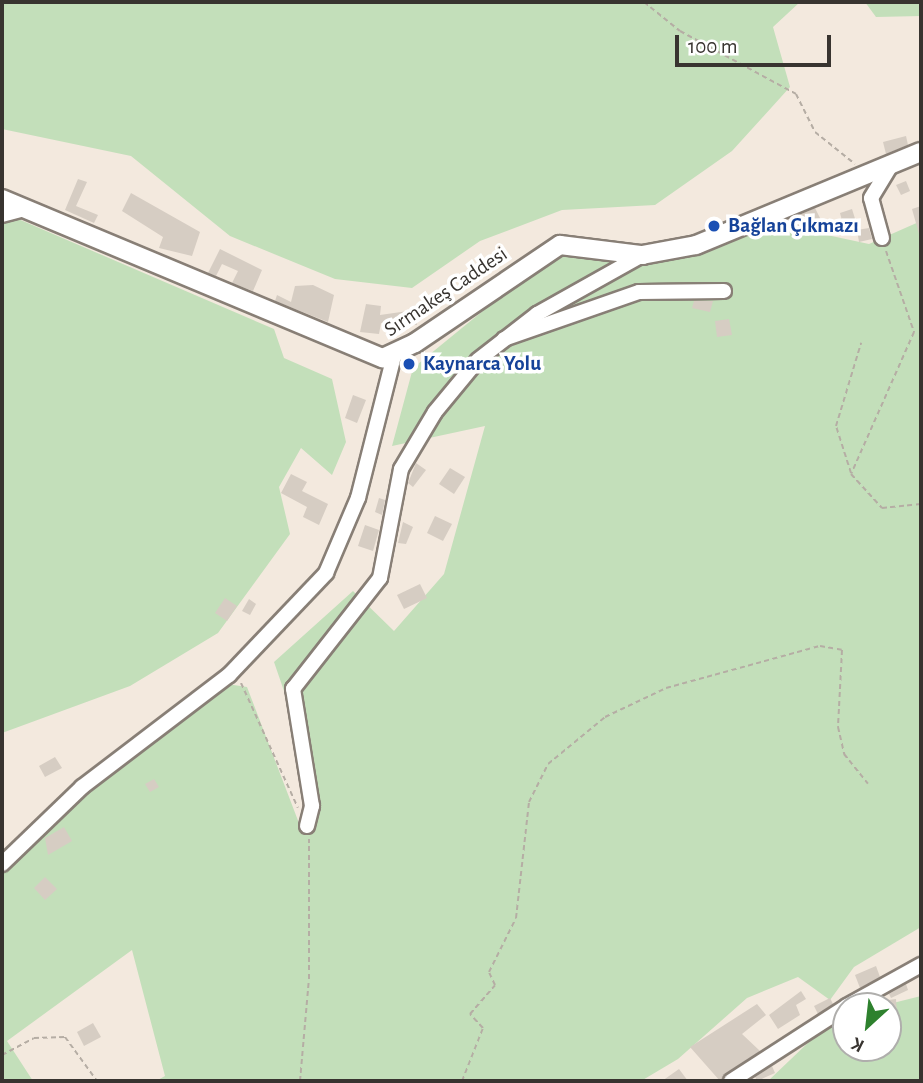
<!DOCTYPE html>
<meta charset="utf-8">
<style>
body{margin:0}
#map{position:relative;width:923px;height:1083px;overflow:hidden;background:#f3e9de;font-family:"Alegreya Sans",sans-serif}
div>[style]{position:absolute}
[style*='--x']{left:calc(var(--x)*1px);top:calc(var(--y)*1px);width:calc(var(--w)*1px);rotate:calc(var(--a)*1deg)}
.green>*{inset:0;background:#c3dfba}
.building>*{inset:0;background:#d6cdc3}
.path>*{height:2px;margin-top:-1px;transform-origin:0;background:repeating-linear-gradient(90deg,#b5ada4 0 5px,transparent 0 8.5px)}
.roads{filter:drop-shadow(2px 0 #887f76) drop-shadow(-2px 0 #887f76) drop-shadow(0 2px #887f76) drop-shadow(0 -2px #887f76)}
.minor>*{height:14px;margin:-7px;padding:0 7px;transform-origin:7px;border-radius:7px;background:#fff}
.major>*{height:18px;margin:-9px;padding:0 9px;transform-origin:9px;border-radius:9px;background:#fff}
.dots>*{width:19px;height:19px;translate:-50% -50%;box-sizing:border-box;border:4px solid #fff;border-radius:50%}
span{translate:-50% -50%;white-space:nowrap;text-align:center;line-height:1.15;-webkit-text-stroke:7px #fff;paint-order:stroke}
.transit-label{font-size:21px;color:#164399;font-weight:700}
.left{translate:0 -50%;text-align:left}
.street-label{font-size:21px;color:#383430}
.frame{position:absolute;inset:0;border:4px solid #383430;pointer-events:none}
.north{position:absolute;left:832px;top:992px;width:70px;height:70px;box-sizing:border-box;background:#fff;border:2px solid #afaeac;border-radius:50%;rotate:207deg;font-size:19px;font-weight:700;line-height:28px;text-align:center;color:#383430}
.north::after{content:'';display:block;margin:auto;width:24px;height:32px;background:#2e812e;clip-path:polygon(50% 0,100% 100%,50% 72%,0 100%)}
.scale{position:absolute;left:675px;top:35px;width:156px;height:32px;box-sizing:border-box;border:4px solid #383430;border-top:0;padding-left:9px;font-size:21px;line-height:24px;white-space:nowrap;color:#383430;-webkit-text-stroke:5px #fff;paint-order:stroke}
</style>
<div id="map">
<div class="green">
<div style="clip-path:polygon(2px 2px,800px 2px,773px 27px,790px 87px,732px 151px,655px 205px,562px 210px,480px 241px,412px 288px,335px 279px,230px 236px,131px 156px,2px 129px)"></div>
<div style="clip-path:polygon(865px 2px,921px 2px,921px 16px,876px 17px)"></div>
<div style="clip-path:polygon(2px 212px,274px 329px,284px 358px,332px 379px,346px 442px,332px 475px,301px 448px,279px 487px,290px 534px,218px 633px,130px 686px,2px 733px)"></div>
<div style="clip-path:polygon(921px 221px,921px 927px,854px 967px,830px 1000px,798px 977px,747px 998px,678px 1059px,641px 1081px,156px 1081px,165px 1076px,132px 950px,7px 1041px,33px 1081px,2px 1081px,2px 871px,93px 784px,227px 684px,247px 687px,302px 831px,315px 781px,274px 662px,353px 591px,394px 631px,444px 574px,485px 426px,392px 446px,413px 368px,555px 252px,663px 261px,766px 222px,869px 244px)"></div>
<div style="clip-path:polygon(921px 996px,921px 1081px,768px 1081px,834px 1018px,846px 1015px,846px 1048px,888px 1048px,888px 1006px,881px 1006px)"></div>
</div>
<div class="building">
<div style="clip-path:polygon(906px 136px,908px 145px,886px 154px,883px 142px)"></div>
<div style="clip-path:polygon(78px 179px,87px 182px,76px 206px,98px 215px,94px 223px,65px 210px)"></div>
<div style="clip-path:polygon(906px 181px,910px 191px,901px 195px,896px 185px)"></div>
<div style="clip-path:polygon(131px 193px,200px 232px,192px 256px,159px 248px,163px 237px,122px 211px)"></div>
<div style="clip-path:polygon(921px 206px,921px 233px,919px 234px,912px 209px)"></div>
<div style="clip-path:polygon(815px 208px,823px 224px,794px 237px,787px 220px)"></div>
<div style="clip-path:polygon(852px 209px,858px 228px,845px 232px,840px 213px)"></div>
<div style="clip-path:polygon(869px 228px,872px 239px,859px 242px,857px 230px)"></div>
<div style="clip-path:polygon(220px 249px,262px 270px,253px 291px,232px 283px,238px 271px,222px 264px,216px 276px,208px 273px)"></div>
<div style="clip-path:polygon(313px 285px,334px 295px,328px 322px,275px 301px,277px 295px,291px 302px,295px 286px)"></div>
<div style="clip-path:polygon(694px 301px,713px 301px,710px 312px,692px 308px)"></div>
<div style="clip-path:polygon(366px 304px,381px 306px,380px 315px,415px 310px,417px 325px,381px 323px,379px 334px,360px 332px)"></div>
<div style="clip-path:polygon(729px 319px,732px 335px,717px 337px,715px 321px)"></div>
<div style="clip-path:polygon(353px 395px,366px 400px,357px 423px,345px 418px)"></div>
<div style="clip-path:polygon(416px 463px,426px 470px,413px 487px,408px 483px)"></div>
<div style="clip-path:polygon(450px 468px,465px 477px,454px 494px,439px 484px)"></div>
<div style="clip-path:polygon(291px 474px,307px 482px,302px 491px,328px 504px,319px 525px,303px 517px,307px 507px,281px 493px)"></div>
<div style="clip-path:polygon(379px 498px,385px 500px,382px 515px,375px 512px)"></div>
<div style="clip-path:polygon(435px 516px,452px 524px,443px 541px,427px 533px)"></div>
<div style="clip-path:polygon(403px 522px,413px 527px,406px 544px,398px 543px)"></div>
<div style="clip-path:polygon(365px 525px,379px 530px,373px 551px,358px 546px)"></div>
<div style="clip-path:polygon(420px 584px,427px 598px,404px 609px,397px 595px)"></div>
<div style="clip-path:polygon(225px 598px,237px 606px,227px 621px,215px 613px)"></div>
<div style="clip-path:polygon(249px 599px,256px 604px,250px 615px,242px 611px)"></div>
<div style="clip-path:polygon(55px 757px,62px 768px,45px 777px,39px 766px)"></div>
<div style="clip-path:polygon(154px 779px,159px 787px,150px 792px,145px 784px)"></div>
<div style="clip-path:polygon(64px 827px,72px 841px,48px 855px,45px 838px)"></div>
<div style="clip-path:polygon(45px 877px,57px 889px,45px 900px,34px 888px)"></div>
<div style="clip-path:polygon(876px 966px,880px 977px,860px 988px,855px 975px)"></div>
<div style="clip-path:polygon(906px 984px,908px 990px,891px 998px,889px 994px)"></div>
<div style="clip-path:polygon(801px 991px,806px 999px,796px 1005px,800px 1015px,778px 1029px,769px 1015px)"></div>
<div style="clip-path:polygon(830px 998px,833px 1004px,818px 1014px,814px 1006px)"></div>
<div style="clip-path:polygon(896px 999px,897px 1013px,888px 1014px,888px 1000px)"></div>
<div style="clip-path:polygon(757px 1004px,766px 1015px,742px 1034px,760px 1051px,720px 1081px,690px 1047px)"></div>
<div style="clip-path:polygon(93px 1023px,101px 1037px,84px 1046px,77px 1032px)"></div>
<div style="clip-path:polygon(772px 1066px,775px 1073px,757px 1081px,755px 1077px)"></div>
<div style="clip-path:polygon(679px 1069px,688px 1081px,662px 1081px)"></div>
</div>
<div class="path">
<div style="--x:644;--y:2;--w:46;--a:38.9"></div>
<div style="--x:680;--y:31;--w:132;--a:28.5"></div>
<div style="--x:796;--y:94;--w:42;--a:63.4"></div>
<div style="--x:815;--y:132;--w:51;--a:38.7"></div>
<div style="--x:886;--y:251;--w:86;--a:70.9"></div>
<div style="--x:914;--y:332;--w:155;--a:113.9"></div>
<div style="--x:851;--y:474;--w:46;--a:47.6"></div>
<div style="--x:882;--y:508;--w:39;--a:-6"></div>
<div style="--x:851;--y:473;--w:49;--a:-107.7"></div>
<div style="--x:836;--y:426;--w:87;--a:-73.2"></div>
<div style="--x:241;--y:683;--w:137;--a:65.5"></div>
<div style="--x:2;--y:1055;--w:36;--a:-28"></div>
<div style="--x:34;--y:1038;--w:31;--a:-2"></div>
<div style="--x:65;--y:1037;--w:54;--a:54"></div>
<div style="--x:300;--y:1081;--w:102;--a:-85"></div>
<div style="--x:309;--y:979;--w:140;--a:-90"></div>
<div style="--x:462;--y:1081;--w:57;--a:-68.4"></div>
<div style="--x:483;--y:1028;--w:19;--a:-133"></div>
<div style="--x:470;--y:1014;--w:38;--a:-49"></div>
<div style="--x:495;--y:985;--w:14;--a:-115"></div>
<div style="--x:489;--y:972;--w:60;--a:-63.4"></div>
<div style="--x:516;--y:918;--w:117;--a:-83.6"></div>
<div style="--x:529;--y:802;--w:42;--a:-63.4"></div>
<div style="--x:548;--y:764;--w:74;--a:-39.5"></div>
<div style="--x:605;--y:717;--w:68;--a:-25.4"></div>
<div style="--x:666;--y:688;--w:160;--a:-15.3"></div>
<div style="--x:820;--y:646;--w:22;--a:10"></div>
<div style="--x:842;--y:650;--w:77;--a:93"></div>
<div style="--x:838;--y:727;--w:28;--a:77"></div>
<div style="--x:844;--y:754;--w:38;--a:51"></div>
</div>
<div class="roads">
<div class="minor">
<div style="--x:2;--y:215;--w:24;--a:-15"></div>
<div style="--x:882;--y:238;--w:41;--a:-105.4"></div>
<div style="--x:871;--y:198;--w:42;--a:-58.6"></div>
<div style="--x:504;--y:339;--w:143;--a:-19.2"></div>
<div style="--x:639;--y:292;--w:85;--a:-0.7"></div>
<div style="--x:307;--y:826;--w:21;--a:-76"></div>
<div style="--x:312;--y:806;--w:119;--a:-99.2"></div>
<div style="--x:293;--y:689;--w:141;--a:-51.9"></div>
<div style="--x:380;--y:578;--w:111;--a:-79.1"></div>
<div style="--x:401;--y:469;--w:66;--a:-59.2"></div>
<div style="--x:435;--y:412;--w:67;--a:-50.4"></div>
<div style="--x:478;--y:360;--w:75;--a:-37.9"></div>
<div style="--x:537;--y:314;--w:120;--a:-29.3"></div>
<div style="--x:2;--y:864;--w:111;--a:-43.9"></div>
<div style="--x:82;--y:787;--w:185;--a:-37.3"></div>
<div style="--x:229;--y:675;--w:141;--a:-46.4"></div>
<div style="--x:326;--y:573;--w:82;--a:-66.9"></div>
<div style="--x:358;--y:498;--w:146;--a:-75.8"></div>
<div style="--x:847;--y:1006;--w:85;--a:-29"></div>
<div style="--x:731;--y:1081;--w:137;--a:-32.8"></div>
</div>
<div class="major">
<div style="--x:2;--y:199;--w:413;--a:22.7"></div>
<div style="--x:383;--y:358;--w:35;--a:-25"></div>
<div style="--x:415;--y:343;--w:175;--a:-34.1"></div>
<div style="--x:560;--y:245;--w:83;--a:7"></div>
<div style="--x:642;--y:255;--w:55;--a:-10.5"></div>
<div style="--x:696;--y:245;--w:243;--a:-22.5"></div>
</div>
</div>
<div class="dots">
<div style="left:714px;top:226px;background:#1a4fb4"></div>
<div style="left:409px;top:364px;background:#1a4fb4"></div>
</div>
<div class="transit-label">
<span class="left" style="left:728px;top:226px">Bağlan Çıkmazı</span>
<span class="left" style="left:423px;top:364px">Kaynarca Yolu</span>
</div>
<div class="street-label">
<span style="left:446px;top:292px;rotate:-34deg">Sırmakeş Caddesi</span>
</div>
<div class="frame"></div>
<div class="north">K</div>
<div class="scale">100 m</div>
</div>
